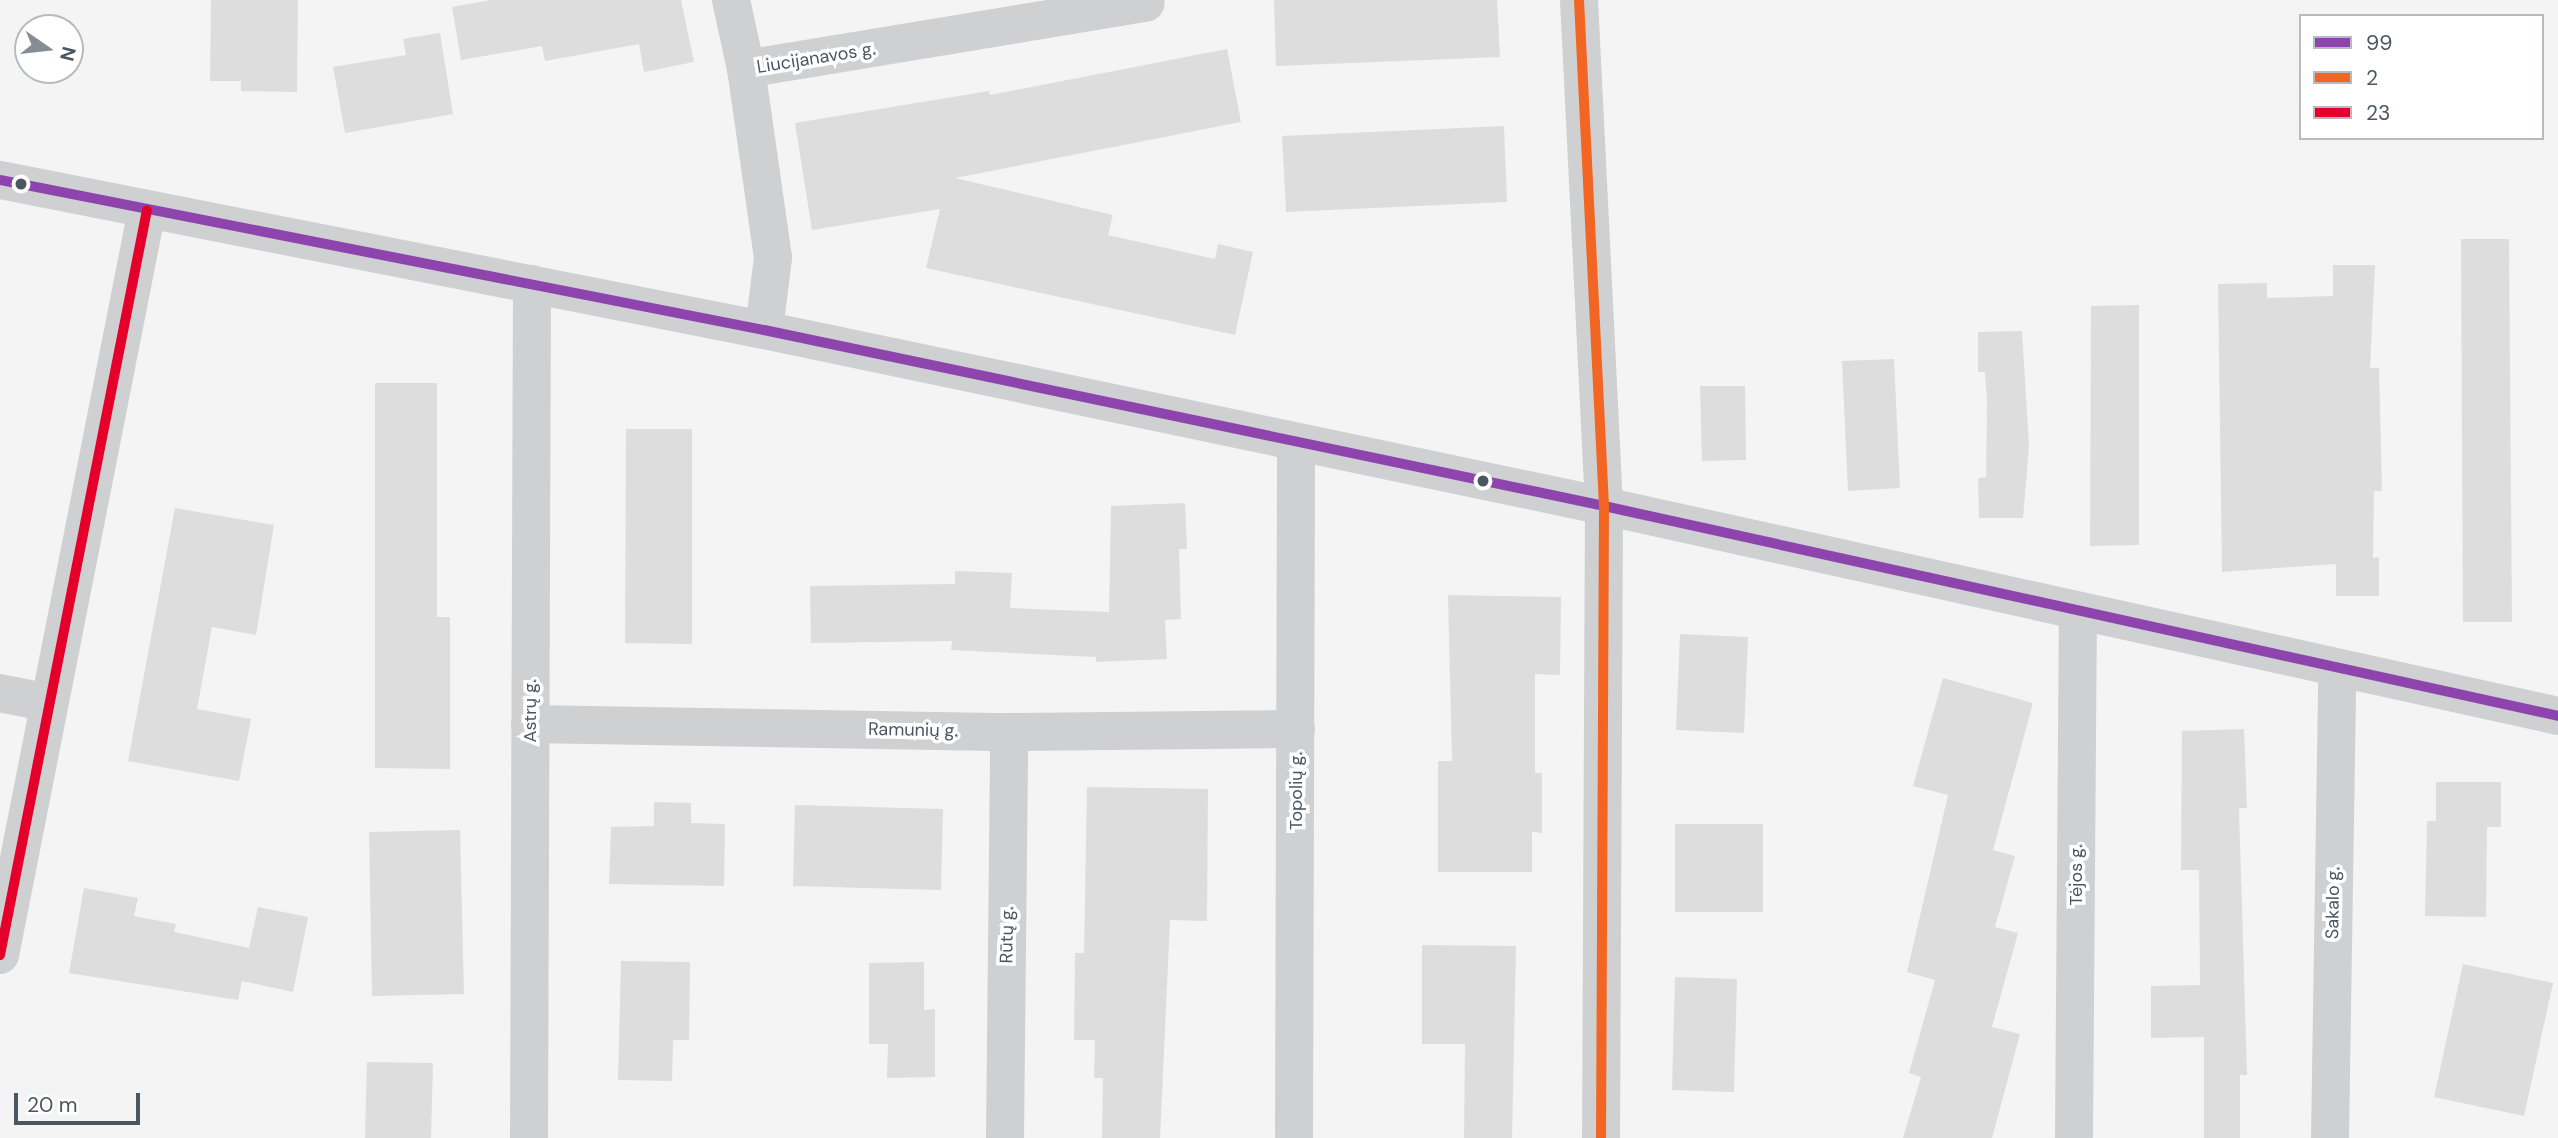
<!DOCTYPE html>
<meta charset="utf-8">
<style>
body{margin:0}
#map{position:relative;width:2558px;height:1138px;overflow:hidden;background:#f4f4f4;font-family:"DM Sans",sans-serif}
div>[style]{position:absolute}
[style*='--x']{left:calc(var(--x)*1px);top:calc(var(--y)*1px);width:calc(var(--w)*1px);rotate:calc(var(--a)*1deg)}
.building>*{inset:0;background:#ddddde}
.minor>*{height:38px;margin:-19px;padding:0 19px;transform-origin:19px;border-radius:19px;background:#ced0d2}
.bus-1>*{height:10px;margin:-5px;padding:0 5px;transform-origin:5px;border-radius:5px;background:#8e44ad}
.bus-2>*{height:10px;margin:-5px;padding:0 5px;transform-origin:5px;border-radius:5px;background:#f26522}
.bus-3>*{height:10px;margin:-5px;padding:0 5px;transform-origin:5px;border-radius:5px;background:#e4002b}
.dots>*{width:19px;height:19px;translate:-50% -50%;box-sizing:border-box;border:4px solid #fff;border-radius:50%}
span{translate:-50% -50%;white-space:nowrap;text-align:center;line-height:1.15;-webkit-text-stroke:7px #fff;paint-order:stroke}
.street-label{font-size:18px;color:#4a5661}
.legend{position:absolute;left:2299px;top:14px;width:245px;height:126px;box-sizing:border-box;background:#fff;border:2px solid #b7bbc0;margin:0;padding:9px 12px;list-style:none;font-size:21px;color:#4a5661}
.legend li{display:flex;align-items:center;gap:14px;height:35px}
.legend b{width:35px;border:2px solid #b7bbc0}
.north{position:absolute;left:14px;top:14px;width:70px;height:70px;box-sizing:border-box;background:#fff;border:2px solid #b7bbc0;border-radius:50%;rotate:104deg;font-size:19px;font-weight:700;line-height:28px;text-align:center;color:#4a5661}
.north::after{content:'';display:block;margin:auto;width:24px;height:32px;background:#868d94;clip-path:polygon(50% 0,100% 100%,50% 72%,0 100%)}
.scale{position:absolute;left:14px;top:1093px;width:126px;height:32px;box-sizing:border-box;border:4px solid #4a5661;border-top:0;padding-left:9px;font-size:21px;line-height:24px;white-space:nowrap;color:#4a5661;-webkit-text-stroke:5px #fff;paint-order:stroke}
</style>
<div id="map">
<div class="building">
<div style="clip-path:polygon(211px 0,298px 0,297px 92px,241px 91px,241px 81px,210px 81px)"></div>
<div style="clip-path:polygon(491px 0,681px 0,694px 62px,644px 72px,639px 44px,545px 61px,542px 46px,461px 60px,452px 7px)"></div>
<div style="clip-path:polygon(1274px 0,1497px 0,1500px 57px,1276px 66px)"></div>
<div style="clip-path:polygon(440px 33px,453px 114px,345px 133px,333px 67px,406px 55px,403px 39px)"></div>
<div style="clip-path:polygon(1227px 49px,1241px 122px,955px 178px,1113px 215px,1108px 235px,1215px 259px,1218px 244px,1253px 252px,1235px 335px,926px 268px,940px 209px,812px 230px,795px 123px,989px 91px,990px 95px)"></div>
<div style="clip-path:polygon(1504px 126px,1507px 202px,1286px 212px,1282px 136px)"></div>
<div style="clip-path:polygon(2461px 239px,2509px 239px,2512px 622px,2463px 622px)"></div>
<div style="clip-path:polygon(2333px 265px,2375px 265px,2370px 368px,2379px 368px,2382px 491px,2374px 491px,2373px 558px,2379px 557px,2379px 596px,2336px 596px,2336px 564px,2222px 572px,2218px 284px,2267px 283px,2267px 298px,2333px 296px)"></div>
<div style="clip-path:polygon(2139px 305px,2139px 545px,2090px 546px,2091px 306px)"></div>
<div style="clip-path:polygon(2022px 331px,2029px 446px,2023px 518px,1979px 518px,1978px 478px,1986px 477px,1987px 403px,1985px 372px,1978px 372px,1978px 332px)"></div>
<div style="clip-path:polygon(1894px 359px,1900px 488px,1848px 491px,1842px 361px)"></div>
<div style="clip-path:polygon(375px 383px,437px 383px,437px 617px,450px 617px,450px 769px,375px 768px)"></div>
<div style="clip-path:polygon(1700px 386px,1745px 386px,1746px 460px,1702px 461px)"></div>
<div style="clip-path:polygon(626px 429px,692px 429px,692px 644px,625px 643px)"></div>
<div style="clip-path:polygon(1185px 503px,1187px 549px,1179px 549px,1181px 619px,1165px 620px,1167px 659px,1096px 662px,1096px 657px,951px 650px,952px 641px,811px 643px,810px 586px,955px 584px,955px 571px,1012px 573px,1010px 608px,1109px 612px,1111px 506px)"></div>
<div style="clip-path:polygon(175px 508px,274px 525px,256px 635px,212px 627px,197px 709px,251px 719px,239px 781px,128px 761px)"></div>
<div style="clip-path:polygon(1448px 595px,1561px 597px,1560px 675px,1535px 674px,1535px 773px,1542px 773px,1542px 833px,1532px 832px,1532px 872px,1438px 872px,1438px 761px,1452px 761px)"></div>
<div style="clip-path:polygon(1680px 634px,1748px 637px,1744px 733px,1676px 730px)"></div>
<div style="clip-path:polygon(1943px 678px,2033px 703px,1993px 850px,2015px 856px,1995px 927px,2018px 933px,1992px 1027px,2020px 1034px,1992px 1138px,1903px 1138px,1921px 1077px,1909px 1073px,1935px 980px,1907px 972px,1948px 795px,1913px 786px)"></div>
<div style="clip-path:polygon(2244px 729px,2247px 808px,2239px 808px,2247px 1075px,2240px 1075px,2240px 1138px,2204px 1138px,2204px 1037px,2151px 1038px,2151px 986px,2200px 985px,2199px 870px,2181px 870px,2182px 731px)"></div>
<div style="clip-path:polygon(2436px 782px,2501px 782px,2501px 827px,2487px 827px,2486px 917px,2425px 916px,2427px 821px,2436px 821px)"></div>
<div style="clip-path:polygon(1087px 787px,1208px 789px,1207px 921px,1170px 920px,1160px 1138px,1102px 1138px,1103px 1078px,1094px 1078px,1095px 1040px,1074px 1040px,1075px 953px,1084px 953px)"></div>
<div style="clip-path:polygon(654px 802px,691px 803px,691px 823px,725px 824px,724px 886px,609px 884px,611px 827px,654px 826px)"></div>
<div style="clip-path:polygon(795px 805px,943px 809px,941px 890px,793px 886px)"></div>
<div style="clip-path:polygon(1675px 824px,1763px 824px,1763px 912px,1675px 912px)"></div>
<div style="clip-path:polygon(460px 830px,464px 994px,372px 996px,369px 832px)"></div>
<div style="clip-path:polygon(84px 888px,138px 898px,134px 916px,176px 924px,174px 932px,249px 948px,258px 907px,308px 917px,293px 992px,242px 981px,238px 1000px,69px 973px)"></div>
<div style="clip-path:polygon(1422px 945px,1516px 946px,1512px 1138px,1464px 1138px,1465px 1044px,1422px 1044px)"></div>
<div style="clip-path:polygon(621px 961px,690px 962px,689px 1040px,673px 1040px,672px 1081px,618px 1080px)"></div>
<div style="clip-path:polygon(924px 962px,924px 1010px,935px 1009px,935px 1077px,887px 1078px,888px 1044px,869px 1044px,869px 963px)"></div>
<div style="clip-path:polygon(2463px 964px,2553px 983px,2524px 1116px,2434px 1097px)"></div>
<div style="clip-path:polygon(1675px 977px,1737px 979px,1734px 1092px,1672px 1090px)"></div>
<div style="clip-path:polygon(367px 1062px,433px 1063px,431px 1138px,365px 1138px)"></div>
</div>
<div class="minor">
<div style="--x:731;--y:0;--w:71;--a:77.7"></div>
<div style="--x:1579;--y:0;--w:507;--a:87.17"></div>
<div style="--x:1604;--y:506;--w:632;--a:90.27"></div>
<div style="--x:0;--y:180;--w:779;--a:11.11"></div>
<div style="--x:764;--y:330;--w:858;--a:11.83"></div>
<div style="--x:1604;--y:506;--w:977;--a:12.41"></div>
<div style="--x:764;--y:330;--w:73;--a:-82.9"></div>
<div style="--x:773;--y:258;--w:191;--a:-98.1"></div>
<div style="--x:746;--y:69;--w:405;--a:-9.4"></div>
<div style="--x:0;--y:693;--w:50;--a:11.5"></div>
<div style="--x:530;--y:724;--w:479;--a:1"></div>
<div style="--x:1009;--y:732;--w:287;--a:-0.6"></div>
<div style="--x:0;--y:955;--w:759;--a:-78.84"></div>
<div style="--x:529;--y:1138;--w:854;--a:-89.8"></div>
<div style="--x:1005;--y:1138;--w:406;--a:-89.4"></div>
<div style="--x:1294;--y:1138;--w:694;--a:-89.83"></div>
<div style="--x:2074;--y:1138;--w:527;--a:-89.57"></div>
<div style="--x:2330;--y:1138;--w:470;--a:-89.1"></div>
</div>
<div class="bus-1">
<div style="--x:0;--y:180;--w:779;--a:11.11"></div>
<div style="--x:764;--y:330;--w:858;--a:11.83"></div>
<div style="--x:1604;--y:506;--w:977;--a:12.41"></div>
</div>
<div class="bus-2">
<div style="--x:1579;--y:0;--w:507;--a:87.17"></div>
<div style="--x:1604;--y:506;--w:632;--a:90.27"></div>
</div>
<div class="bus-3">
<div style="--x:0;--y:955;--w:759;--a:-78.84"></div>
</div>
<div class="dots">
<div style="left:21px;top:184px;background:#4a5661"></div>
<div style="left:1483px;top:481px;background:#4a5661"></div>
</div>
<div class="street-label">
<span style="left:816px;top:58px;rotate:-9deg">Liucijanavos g.</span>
<span style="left:530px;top:711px;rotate:-90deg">Astrų g.</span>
<span style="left:913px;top:730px;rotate:1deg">Ramunių g.</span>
<span style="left:1296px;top:791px;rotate:-90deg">Topolių g.</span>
<span style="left:2076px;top:875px;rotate:-90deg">Tėjos g.</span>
<span style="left:2333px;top:903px;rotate:-89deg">Sakalo g.</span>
<span style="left:1007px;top:935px;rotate:-89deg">Rūtų g.</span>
</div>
<ul class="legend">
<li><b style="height:9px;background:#8e44ad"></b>99</li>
<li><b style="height:9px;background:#f26522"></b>2</li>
<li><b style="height:9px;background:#e4002b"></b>23</li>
</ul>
<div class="north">N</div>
<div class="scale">20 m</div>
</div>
